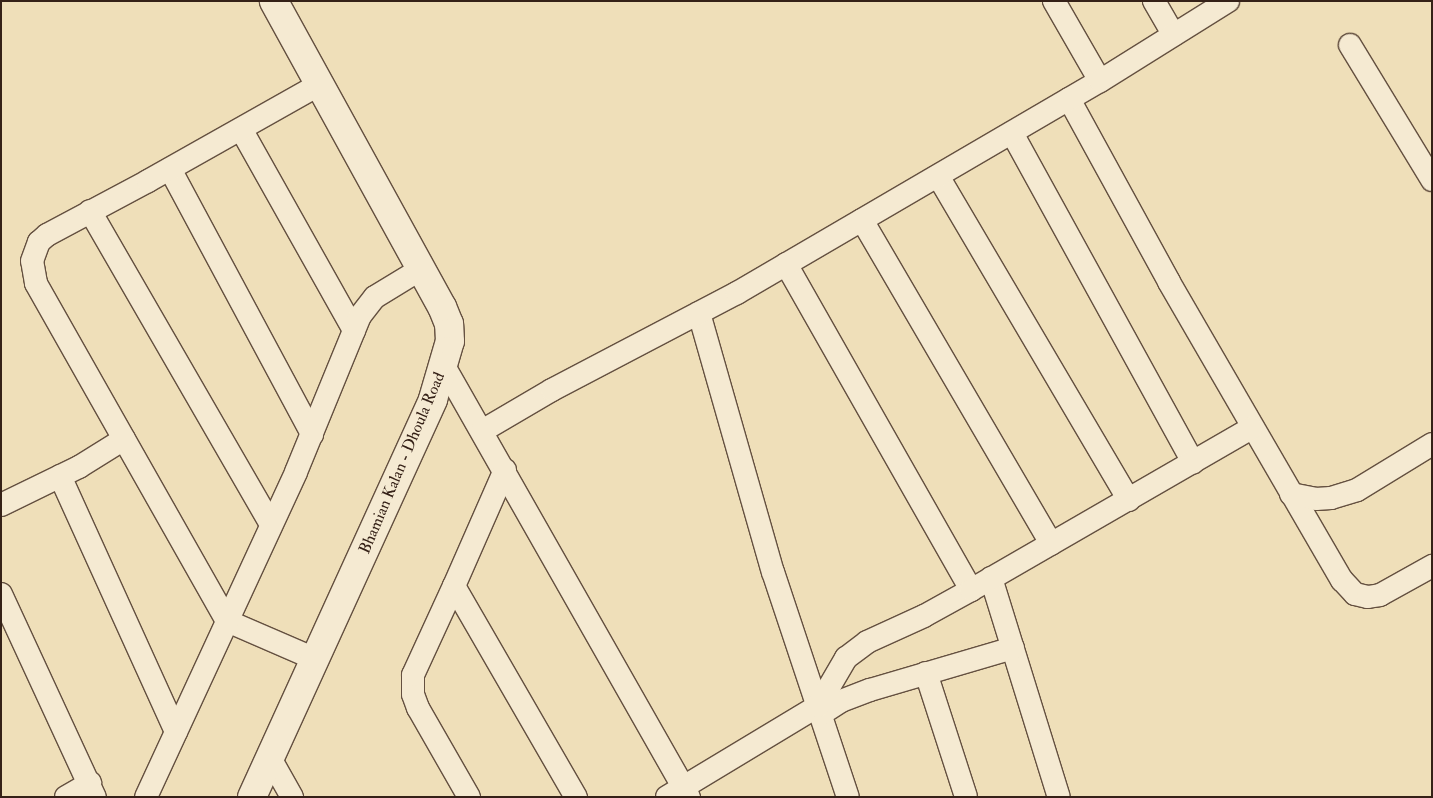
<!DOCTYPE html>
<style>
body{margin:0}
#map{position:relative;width:1433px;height:798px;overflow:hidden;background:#efdfb9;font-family:"IM FELL Double Pica",serif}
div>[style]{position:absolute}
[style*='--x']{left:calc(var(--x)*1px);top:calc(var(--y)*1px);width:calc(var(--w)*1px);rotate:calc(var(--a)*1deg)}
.roads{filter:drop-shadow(1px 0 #645040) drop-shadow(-1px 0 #645040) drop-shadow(0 1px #645040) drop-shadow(0 -1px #645040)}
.minor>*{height:22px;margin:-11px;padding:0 11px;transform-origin:11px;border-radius:11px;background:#f5ead2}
.tertiary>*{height:28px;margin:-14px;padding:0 14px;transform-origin:14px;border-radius:14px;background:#f5ead2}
span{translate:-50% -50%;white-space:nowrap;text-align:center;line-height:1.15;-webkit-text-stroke:4px #f5ead2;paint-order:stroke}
.street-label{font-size:16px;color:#352117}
.frame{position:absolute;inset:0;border:2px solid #352117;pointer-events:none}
</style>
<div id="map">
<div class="roads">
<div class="minor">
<div style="--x:1054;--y:1;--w:92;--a:60.1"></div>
<div style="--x:1154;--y:1;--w:39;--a:60"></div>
<div style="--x:1350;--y:45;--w:158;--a:58.7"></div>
<div style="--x:1069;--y:99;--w:209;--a:61.3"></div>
<div style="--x:1169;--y:282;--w:345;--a:59.9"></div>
<div style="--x:1342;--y:580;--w:19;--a:47"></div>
<div style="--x:1355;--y:594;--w:13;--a:13"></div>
<div style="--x:1368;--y:597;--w:12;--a:-9"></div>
<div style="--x:1380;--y:595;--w:60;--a:-29.1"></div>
<div style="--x:241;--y:129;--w:231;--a:60.7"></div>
<div style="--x:1012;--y:133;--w:376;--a:61.2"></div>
<div style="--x:170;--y:169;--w:301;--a:61.8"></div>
<div style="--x:938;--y:176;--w:376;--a:59.5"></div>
<div style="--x:90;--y:211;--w:362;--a:60"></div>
<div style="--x:862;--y:220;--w:375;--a:59.7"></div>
<div style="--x:786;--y:264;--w:375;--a:60.4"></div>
<div style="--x:699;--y:313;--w:269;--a:74.1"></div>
<div style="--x:773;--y:572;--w:237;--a:71.6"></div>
<div style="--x:444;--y:366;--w:496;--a:60.4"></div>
<div style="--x:482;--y:431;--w:81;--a:-30.4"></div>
<div style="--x:552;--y:390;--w:209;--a:-27.7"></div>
<div style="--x:737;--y:293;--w:420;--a:-30.3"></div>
<div style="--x:1100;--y:81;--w:151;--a:-32"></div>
<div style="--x:60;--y:476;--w:281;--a:65.6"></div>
<div style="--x:1291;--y:494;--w:25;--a:11"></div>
<div style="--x:1316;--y:499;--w:15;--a:-4"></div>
<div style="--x:1331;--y:498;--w:27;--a:-17"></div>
<div style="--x:1357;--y:490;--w:88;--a:-31.5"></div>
<div style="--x:1;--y:505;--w:87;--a:-26"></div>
<div style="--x:79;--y:467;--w:53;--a:-31.9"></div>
<div style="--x:991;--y:578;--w:229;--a:72.8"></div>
<div style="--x:454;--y:586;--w:244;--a:60"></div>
<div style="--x:1;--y:594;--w:224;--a:65.2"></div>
<div style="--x:315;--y:659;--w:96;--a:-156.6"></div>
<div style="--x:227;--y:621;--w:388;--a:-119.5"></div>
<div style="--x:36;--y:283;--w:22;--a:-100"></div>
<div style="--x:32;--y:261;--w:20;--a:-70"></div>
<div style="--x:39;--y:242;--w:11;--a:-41"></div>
<div style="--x:47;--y:235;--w:115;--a:-28.1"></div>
<div style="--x:148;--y:181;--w:197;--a:-29.4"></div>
<div style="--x:926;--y:673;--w:130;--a:72.1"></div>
<div style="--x:821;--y:714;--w:24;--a:-33"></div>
<div style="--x:841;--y:701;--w:31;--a:-21"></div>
<div style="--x:870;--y:690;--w:149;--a:-16.4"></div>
<div style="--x:270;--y:758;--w:45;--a:60.6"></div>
<div style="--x:66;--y:797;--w:28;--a:-30"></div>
<div style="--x:146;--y:797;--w:358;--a:-65.2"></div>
<div style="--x:296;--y:472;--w:169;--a:-67.7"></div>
<div style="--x:360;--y:316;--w:24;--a:-52"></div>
<div style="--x:375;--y:297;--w:54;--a:-31.3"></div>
<div style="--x:469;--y:797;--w:103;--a:-119.8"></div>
<div style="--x:418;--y:708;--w:15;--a:-110"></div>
<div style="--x:413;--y:694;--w:19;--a:-90"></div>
<div style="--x:413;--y:675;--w:98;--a:-65.3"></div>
<div style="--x:454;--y:586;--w:127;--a:-66.3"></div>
<div style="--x:667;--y:797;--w:176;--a:-31.1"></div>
<div style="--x:818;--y:706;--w:56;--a:-59.7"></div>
<div style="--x:846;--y:658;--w:26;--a:-37"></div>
<div style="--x:867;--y:642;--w:63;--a:-24.5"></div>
<div style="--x:924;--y:616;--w:54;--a:-29"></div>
<div style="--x:971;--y:590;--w:324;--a:-30"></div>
</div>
<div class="tertiary">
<div style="--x:252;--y:797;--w:437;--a:-65.5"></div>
<div style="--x:433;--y:399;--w:60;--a:-73.7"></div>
<div style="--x:450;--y:341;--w:17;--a:-93"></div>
<div style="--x:449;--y:324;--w:18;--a:-112"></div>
<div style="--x:442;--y:307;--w:349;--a:-118.8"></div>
</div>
</div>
<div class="street-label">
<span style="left:402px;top:463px;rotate:-67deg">Bhamian Kalan - Dhoula Road</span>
</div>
<div class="frame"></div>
</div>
